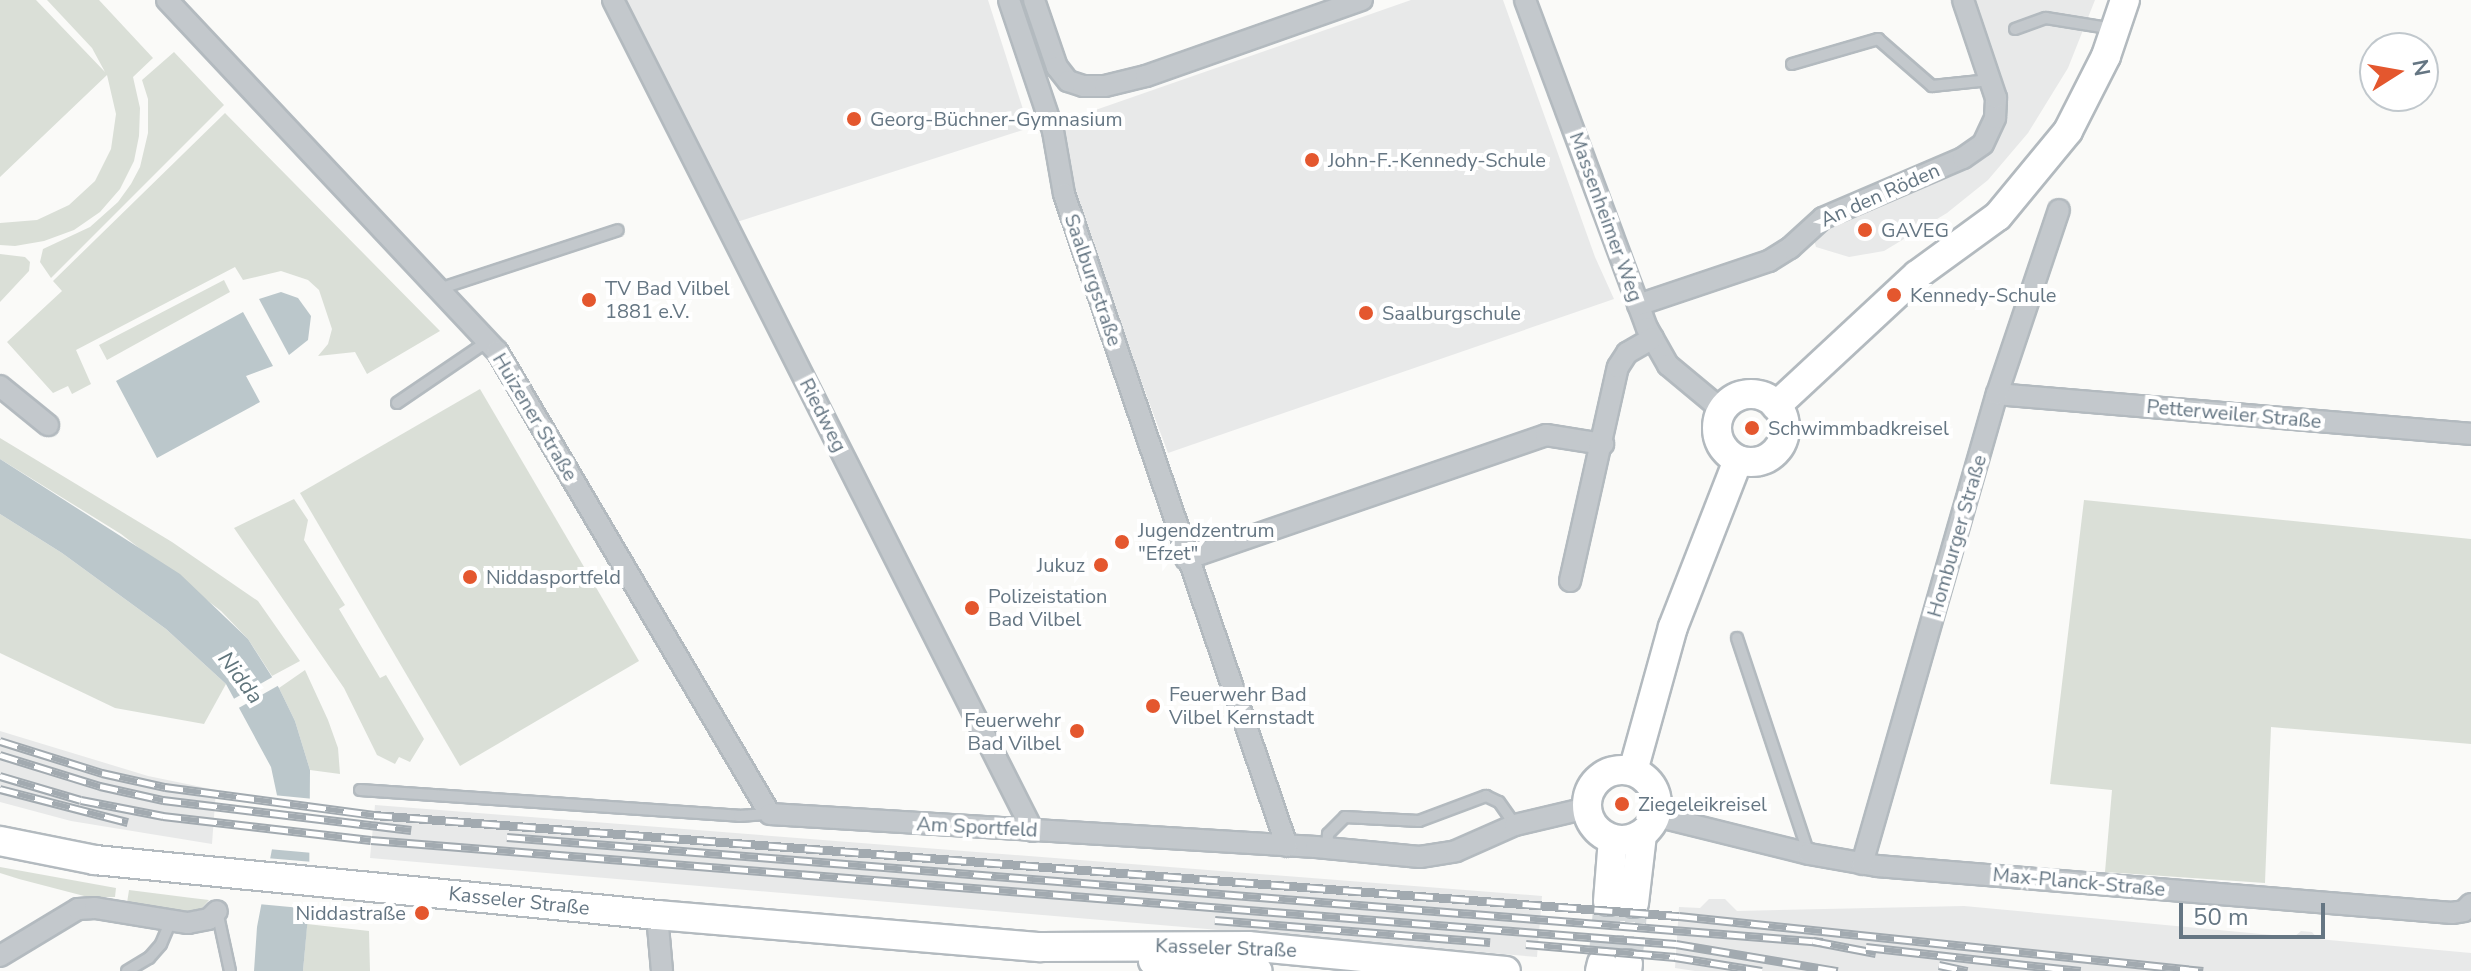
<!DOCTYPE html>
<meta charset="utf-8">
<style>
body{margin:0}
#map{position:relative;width:2471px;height:971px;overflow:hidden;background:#fafaf8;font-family:"Nunito Sans",sans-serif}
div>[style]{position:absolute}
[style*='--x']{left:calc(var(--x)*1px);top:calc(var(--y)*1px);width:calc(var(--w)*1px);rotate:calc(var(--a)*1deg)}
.built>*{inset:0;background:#e8e9e9}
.green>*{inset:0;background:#dadfd7}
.water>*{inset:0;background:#bbc7cb}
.pier>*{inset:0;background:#fafaf8}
.secondary-tunnel>*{height:28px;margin-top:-14px;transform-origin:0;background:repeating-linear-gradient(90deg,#d5d9db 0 28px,transparent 0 42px)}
.roads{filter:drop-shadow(2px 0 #b3babf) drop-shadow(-2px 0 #b3babf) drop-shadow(0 2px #b3babf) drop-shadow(0 -2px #b3babf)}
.lane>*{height:10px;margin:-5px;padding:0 5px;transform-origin:5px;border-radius:5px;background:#c3c8cc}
.street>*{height:20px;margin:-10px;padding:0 10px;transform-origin:10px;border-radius:10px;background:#c3c8cc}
.secondary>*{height:28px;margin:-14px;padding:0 14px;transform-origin:14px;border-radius:14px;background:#fff}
.secondary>.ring{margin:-14px;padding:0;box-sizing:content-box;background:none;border:28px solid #fff;border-radius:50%}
.rail>*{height:9px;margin-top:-4.5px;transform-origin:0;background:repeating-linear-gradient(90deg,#fff 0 18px,#a2aab0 0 36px);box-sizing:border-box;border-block:2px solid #a2aab0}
.dots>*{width:22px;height:22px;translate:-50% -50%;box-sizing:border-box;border:4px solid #fff;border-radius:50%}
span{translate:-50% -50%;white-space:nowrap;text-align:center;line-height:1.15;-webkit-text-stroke:8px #fff;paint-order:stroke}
.poi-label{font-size:20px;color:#657683}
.left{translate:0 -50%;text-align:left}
.right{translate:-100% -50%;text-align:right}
.street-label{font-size:20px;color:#657683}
.water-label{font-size:22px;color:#60757c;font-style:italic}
.north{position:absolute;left:2359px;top:32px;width:80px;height:80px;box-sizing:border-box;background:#fff;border:2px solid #c1c8cd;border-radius:50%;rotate:79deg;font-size:22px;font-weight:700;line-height:32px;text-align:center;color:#657683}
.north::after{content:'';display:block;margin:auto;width:28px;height:36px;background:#e4572e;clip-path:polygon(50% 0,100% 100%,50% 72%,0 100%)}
.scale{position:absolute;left:2179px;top:903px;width:146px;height:36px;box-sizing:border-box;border:4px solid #657683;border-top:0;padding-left:10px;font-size:24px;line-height:28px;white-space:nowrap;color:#657683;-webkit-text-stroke:6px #fff;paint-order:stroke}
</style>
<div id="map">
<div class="built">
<div style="clip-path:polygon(620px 0,988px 0,1029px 128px,734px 223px)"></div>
<div style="clip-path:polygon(1411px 0,1503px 0,1595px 257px,1614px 299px,1168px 453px,1071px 193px,1060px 126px,1084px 114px)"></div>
<div style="clip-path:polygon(1968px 0,2095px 0,2068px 68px,2028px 133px,1988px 180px,1947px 213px,1884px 251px,1849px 257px,1816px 247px,1812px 233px,1973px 157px,1996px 128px)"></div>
<div style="clip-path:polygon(0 731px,148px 776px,216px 790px,212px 844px,71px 821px,0 802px)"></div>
<div style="clip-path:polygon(375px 805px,1542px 896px,1537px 957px,370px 858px)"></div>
<div style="clip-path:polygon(1709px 899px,1725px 899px,1737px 911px,1964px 906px,2294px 937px,2301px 931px,2312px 932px,2318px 939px,2471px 953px,2471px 971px,1695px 971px,1675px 968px,1679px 907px,1700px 908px)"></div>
</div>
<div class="green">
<div style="clip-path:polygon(0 0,36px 0,105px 72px,92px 48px,47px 0,99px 0,153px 58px,133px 77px,140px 108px,139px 136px,134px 161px,120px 189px,100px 212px,74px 230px,44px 241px,15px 246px,0 245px,0 223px,37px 220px,69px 205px,95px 181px,111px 149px,116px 114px,107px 75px,0 177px)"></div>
<div style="clip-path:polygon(174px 52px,224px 105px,51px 278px,40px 262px,43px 249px,90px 227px,118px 202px,131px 184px,140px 167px,148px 133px,148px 99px,142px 80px)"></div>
<div style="clip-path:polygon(225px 113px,440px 331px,367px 374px,355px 352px,318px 356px,328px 344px,332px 329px,319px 290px,308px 280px,281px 271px,243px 280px,235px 267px,76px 350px,91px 384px,72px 394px,68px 386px,53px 393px,7px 342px,62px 291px,53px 281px)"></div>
<div style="clip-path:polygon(0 254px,25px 257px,30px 262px,29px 271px,0 302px)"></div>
<div style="clip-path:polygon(224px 280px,230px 292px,107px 360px,99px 345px)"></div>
<div style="clip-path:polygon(480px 389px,639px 661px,460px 766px,300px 493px)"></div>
<div style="clip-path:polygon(0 438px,172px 542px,258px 601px,300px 661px,272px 676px,248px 639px,221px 611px,121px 534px,0 459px)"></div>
<div style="clip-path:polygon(294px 499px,308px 520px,304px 540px,345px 605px,339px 609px,380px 678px,386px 675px,424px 739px,410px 762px,399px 757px,395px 764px,377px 755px,344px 688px,234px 528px)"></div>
<div style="clip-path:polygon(2084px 500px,2471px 539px,2471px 744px,2271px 727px,2265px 883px,2105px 872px,2112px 790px,2050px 784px)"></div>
<div style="clip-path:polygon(0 514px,62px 553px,166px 629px,226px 684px,204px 724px,115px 708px,0 653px)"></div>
<div style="clip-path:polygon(305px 670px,328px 720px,338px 748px,340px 774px,310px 770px,295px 721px,279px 688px)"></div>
<div style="clip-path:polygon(0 867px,116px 888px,115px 897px,88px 897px,19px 879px,0 873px)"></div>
<div style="clip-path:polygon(129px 890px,192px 898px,209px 900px,201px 909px,187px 911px,127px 903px)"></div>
<div style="clip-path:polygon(307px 924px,369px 931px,370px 971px,303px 971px)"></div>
</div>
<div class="water">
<div style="clip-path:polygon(281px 292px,298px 298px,311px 316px,308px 340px,289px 355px,259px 299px)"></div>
<div style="clip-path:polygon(243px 312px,273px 366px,246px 376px,260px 402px,157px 458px,116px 381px)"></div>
<div style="clip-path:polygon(0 459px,180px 574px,248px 639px,279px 688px,295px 721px,310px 770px,309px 905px,303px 971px,254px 971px,257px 927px,277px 823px,278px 800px,271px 767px,226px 684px,166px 629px,62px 553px,0 514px)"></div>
</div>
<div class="pier">
<div style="clip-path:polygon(276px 675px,281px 684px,235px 710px,230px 701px)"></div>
<div style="clip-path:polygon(273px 795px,314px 799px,313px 853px,268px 849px)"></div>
<div style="clip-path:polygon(266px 858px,313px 862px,312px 909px,258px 904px)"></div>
</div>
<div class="secondary-tunnel">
<div style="--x:1602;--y:963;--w:62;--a:-84.5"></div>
<div style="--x:1628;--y:964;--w:61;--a:-84.4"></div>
</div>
<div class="roads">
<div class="lane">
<div style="--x:2015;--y:29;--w:33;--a:-20"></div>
<div style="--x:2046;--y:18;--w:69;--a:9.2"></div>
<div style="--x:1792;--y:64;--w:90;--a:-16.2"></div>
<div style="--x:1878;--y:39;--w:72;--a:41"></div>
<div style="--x:1932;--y:86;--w:58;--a:-5.9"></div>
<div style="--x:439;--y:289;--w:188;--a:-18.2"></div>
<div style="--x:397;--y:403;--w:110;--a:-34.3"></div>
<div style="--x:1737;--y:638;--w:228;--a:71.6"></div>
<div style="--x:360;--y:790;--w:380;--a:3.9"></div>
<div style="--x:739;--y:816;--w:31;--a:-4"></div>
<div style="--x:1327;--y:848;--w:14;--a:-86"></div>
<div style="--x:1328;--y:834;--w:24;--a:-45"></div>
<div style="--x:1345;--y:817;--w:74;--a:3.1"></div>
<div style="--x:1419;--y:821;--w:72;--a:-20.5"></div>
<div style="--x:1486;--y:796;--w:14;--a:25"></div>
<div style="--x:1499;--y:802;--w:28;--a:55"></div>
<div style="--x:217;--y:911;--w:61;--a:77.8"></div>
<div style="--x:127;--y:971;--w:26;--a:-31"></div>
<div style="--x:149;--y:958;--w:18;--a:-49"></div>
<div style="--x:161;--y:944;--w:25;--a:-67"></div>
</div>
<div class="street">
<div style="--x:167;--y:0;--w:482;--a:46.8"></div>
<div style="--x:497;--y:351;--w:537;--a:59.48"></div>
<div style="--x:770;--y:814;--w:547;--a:3.46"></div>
<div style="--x:1316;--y:847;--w:104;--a:5.5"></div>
<div style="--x:1420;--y:857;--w:36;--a:-9"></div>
<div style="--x:1456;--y:851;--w:64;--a:-23.8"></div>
<div style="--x:1515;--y:825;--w:74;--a:-13.3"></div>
<div style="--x:613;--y:0;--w:931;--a:63.19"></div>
<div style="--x:1009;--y:0;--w:138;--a:71.4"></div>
<div style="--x:1053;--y:131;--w:64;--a:80.1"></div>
<div style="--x:1064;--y:194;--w:689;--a:71.12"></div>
<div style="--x:1034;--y:0;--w:71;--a:71.1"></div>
<div style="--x:1057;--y:67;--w:18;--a:52"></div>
<div style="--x:1068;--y:81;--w:16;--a:18"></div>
<div style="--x:1083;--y:86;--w:22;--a:0"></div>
<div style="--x:1105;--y:86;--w:42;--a:-13.7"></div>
<div style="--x:1146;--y:76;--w:229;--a:-19.4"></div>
<div style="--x:1525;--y:0;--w:350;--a:69.6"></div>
<div style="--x:1647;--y:328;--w:43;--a:60.4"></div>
<div style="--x:1668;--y:365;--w:70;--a:39.8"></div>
<div style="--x:1638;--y:305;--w:138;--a:-18.6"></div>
<div style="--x:1769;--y:261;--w:25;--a:-32"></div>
<div style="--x:1790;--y:248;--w:45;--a:-42.3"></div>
<div style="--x:1823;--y:218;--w:152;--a:-23.2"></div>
<div style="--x:1963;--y:158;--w:24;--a:-35"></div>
<div style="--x:1983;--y:144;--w:29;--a:-65"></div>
<div style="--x:1995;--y:118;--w:20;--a:-87"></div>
<div style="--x:1996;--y:98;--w:103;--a:-108.6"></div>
<div style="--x:0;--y:386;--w:62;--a:39.1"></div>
<div style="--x:1997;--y:394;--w:476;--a:4.8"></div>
<div style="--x:1186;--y:559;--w:381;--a:-19"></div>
<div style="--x:1546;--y:435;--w:58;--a:9"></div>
<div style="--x:1570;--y:581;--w:219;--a:-77.4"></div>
<div style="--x:1618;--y:367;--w:17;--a:-57"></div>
<div style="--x:1627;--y:353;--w:30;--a:-30"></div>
<div style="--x:1656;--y:816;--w:158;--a:13.9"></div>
<div style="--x:1809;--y:854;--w:69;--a:10"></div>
<div style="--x:1877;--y:866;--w:577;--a:4.67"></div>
<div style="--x:2452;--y:913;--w:12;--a:-9"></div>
<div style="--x:2464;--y:911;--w:10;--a:-45"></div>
<div style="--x:1862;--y:864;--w:489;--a:-74"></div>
<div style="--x:1997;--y:394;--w:194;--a:-71.4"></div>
<div style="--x:657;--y:915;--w:56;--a:84.9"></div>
<div style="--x:0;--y:956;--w:91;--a:-31.1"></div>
<div style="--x:78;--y:909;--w:17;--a:-3"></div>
<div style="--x:95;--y:908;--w:94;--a:9.2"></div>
<div style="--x:188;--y:923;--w:21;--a:-11"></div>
<div style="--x:209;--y:919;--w:11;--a:-45"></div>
</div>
<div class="secondary">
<div class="ring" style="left:1717px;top:394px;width:40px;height:40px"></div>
<div style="--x:1776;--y:406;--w:192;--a:-42.9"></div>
<div style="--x:1917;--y:275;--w:100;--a:-36.1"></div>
<div style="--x:1998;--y:216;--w:110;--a:-50.5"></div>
<div style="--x:2068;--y:131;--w:84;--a:-63.1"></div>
<div style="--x:2106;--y:56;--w:59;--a:-71.3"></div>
<div class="ring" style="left:1587px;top:770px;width:42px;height:42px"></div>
<div style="--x:1633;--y:771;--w:149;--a:-74.5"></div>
<div style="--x:1673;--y:627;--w:179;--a:-68.7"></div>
<div style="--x:0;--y:841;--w:97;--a:11.3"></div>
<div style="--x:95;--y:860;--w:565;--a:5.59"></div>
<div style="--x:657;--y:915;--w:385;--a:4.8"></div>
<div style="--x:1041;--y:947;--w:207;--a:-0.3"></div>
<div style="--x:1248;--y:946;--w:259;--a:5.5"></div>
<div style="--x:1608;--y:901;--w:62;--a:-85.4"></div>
<div style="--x:1634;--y:903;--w:68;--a:-83.3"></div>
<div style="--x:1153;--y:961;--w:105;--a:5.4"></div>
<div style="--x:1600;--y:971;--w:8;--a:-76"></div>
<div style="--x:1627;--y:971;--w:7;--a:-82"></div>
</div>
</div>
<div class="rail">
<div style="--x:0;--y:741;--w:107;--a:17.4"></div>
<div style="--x:102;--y:773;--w:65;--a:12.5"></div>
<div style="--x:165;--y:787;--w:211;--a:7.6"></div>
<div style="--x:374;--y:815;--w:1309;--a:4.43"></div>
<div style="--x:1679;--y:916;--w:527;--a:5.99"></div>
<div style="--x:0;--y:755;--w:105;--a:17.2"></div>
<div style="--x:100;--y:786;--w:65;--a:12.5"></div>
<div style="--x:163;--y:800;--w:250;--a:6.9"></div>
<div style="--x:0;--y:776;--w:84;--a:16.5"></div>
<div style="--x:81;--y:800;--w:84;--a:11"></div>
<div style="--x:163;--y:816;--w:209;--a:6.6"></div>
<div style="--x:371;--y:840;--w:1309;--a:4.56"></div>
<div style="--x:1676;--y:944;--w:164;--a:9.5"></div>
<div style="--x:0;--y:789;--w:132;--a:14.5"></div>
<div style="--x:507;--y:837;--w:1320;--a:4.56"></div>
<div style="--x:1215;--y:920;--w:276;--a:4.6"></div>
<div style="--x:1813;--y:941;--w:64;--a:10.8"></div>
<div style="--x:1526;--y:944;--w:150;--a:5"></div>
<div style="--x:1675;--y:957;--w:88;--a:9.1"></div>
<div style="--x:1866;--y:947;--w:216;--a:6.4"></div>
<div style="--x:1939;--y:965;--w:29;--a:12"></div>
</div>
<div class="dots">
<div style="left:854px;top:119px;background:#e4572e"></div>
<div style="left:1312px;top:160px;background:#e4572e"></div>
<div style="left:1865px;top:230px;background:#e4572e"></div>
<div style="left:1894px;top:295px;background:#e4572e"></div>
<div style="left:589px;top:300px;background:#e4572e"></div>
<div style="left:1366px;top:313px;background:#e4572e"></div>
<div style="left:1752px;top:428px;background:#e4572e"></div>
<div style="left:1122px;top:542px;background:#e4572e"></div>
<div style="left:1101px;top:565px;background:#e4572e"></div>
<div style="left:470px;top:577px;background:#e4572e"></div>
<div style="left:972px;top:608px;background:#e4572e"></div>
<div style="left:1153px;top:706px;background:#e4572e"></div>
<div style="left:1077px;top:731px;background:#e4572e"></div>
<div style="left:1622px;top:804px;background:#e4572e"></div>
<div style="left:422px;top:913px;background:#e4572e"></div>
</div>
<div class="poi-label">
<span class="left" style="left:870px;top:119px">Georg-Büchner-Gymnasium</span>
<span class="left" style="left:1328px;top:160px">John-F.-Kennedy-Schule</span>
<span class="left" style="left:1881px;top:230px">GAVEG</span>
<span class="left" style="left:605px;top:300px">TV Bad Vilbel<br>1881 e.V.</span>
<span class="left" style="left:1910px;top:295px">Kennedy-Schule</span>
<span class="left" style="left:1382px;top:313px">Saalburgschule</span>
<span class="left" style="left:1768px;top:428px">Schwimmbadkreisel</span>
<span class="left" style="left:1138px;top:542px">Jugendzentrum<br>"Efzet"</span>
<span class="right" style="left:1085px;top:565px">Jukuz</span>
<span class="left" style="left:486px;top:577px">Niddasportfeld</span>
<span class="left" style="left:988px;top:608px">Polizeistation<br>Bad Vilbel</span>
<span class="left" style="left:1169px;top:706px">Feuerwehr Bad<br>Vilbel Kernstadt</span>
<span class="right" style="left:1061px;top:732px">Feuerwehr<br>Bad Vilbel</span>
<span class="left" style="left:1638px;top:804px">Ziegeleikreisel</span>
<span class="right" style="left:406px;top:913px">Niddastraße</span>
</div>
<div class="street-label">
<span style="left:1880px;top:195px;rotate:-24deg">An den Röden</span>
<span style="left:1606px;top:217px;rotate:70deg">Massenheimer Weg</span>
<span style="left:1093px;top:280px;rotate:71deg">Saalburgstraße</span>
<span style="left:2234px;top:414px;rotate:5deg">Petterweiler Straße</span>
<span style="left:823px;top:415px;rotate:63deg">Riedweg</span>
<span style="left:535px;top:417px;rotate:59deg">Huizener Straße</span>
<span style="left:1957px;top:536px;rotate:-74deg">Homburger Straße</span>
<span style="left:977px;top:827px;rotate:3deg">Am Sportfeld</span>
<span style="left:2079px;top:882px;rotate:5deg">Max-Planck-Straße</span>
<span style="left:519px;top:901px;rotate:6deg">Kasseler Straße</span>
<span style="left:1226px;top:948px;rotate:2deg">Kasseler Straße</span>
</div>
<div class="water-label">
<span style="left:240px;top:678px;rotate:53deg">Nidda</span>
</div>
<div class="north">N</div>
<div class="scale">50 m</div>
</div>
